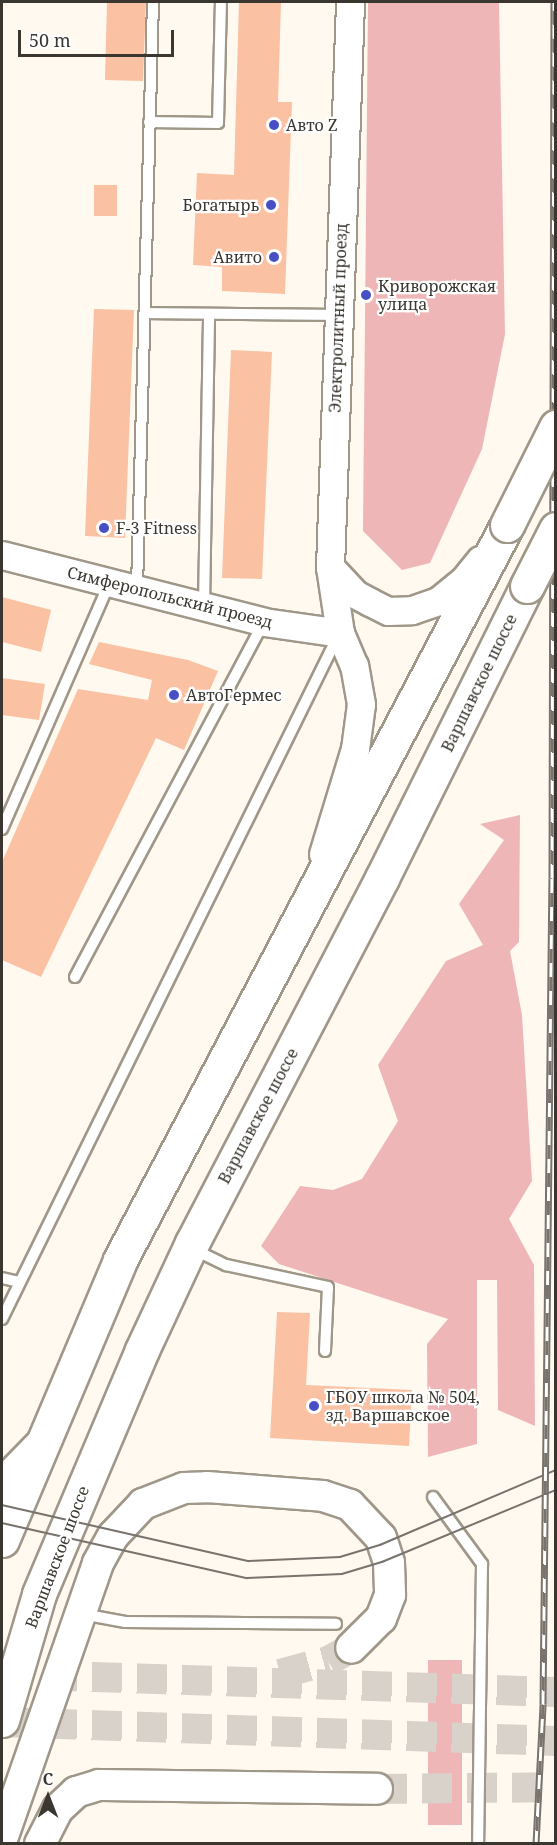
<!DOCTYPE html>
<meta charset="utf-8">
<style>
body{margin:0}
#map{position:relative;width:557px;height:1845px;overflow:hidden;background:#fff9f0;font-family:"Noto Serif",serif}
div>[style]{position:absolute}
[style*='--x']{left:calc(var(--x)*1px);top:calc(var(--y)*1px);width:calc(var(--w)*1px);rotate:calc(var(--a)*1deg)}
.green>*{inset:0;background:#efb6b8}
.building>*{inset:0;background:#fbc1a3}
.secondary-tunnel>*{height:30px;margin-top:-15px;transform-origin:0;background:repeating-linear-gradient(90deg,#d8d2ca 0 30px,transparent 0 45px)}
.roads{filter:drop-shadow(2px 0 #9f9788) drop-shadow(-2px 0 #9f9788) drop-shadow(0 2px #9f9788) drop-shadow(0 -2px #9f9788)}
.service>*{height:10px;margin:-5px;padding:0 5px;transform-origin:5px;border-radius:5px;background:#fff}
.tertiary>*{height:27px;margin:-13.5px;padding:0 13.5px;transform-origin:13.5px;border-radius:13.5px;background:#fff}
.secondary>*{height:30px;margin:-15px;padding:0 15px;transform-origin:15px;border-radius:15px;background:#fff}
.primary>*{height:33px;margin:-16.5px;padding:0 16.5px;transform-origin:16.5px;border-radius:16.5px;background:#fff}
.tram>*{height:1.5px;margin:-0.75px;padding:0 0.75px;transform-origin:0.75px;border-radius:0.75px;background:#78736c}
.rail>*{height:7px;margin-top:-3.5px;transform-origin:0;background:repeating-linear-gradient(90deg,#fff 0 14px,#78736c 0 28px);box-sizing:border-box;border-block:2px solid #78736c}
.bridges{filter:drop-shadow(2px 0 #9f9788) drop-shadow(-2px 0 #9f9788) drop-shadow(0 2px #9f9788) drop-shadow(0 -2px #9f9788)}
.primary-bridge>*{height:33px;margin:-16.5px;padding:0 16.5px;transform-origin:16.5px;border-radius:16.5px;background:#fff}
.dots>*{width:16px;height:16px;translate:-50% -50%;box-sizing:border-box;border:3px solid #fff;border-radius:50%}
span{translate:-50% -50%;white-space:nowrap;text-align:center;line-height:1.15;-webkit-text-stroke:4.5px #fff;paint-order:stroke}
.poi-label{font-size:16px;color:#3a3630}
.left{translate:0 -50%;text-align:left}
.right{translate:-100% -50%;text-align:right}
.street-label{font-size:16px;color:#3a3630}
.frame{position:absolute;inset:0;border:3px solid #3a3630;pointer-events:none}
.north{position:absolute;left:18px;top:1767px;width:60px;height:60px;-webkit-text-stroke:4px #fff;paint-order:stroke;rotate:0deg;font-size:16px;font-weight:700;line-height:24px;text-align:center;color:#3a3630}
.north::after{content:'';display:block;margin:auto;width:21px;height:27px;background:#3a3630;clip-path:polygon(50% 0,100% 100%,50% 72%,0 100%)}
.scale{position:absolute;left:18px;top:30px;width:156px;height:27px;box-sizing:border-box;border:3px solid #3a3630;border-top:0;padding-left:8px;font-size:18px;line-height:21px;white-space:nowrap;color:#3a3630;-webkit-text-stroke:4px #fff;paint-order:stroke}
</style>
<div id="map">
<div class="green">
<div style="clip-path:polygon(368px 2px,499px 2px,505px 334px,482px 449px,430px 563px,402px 570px,363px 531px)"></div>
<div style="clip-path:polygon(520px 815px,519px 942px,510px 951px,522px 1015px,532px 1181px,509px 1219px,534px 1265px,535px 1426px,498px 1410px,497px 1280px,477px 1280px,477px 1444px,428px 1457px,427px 1344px,448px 1319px,279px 1264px,261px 1246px,300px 1186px,333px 1190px,362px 1179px,398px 1121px,378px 1065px,446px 961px,483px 945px,459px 904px,504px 840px,480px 824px)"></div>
<div style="clip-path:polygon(428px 1660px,462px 1660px,462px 1825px,428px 1825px)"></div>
</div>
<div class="building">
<div style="clip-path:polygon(107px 2px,146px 2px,143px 81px,105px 80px)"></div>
<div style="clip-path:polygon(239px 2px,281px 2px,278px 102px,292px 102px,285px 294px,222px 291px,222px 267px,193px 265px,197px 173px,234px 175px)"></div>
<div style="clip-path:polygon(94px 185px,117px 185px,117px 216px,94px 216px)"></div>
<div style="clip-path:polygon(94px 309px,134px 310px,125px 538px,85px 536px)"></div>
<div style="clip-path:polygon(231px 350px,272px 352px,262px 579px,222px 578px)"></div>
<div style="clip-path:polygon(2px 597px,51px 610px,41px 652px,2px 642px)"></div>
<div style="clip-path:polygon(99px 642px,188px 660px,218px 671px,184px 750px,156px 738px,41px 977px,2px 960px,2px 862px,78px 689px,148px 700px,152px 680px,89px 664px)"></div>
<div style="clip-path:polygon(2px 678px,45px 684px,39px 720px,2px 715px)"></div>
<div style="clip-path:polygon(277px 1312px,310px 1313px,306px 1385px,412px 1390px,409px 1446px,270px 1438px)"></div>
</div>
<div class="secondary-tunnel">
<div style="--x:2;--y:1674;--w:554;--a:1.86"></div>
<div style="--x:280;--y:1674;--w:50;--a:-15.2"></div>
<div style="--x:328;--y:1661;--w:26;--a:-29"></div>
<div style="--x:2;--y:1722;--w:554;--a:1.96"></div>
<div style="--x:377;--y:1789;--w:179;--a:-0.6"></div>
</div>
<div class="roads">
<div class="service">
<div style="--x:149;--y:122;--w:69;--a:0.8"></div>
<div style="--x:218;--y:123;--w:121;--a:-88.6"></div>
<div style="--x:146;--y:313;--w:190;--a:0.6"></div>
<div style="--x:137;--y:588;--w:586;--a:-88.44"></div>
<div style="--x:204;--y:606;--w:292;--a:-89"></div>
<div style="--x:2;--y:829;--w:270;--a:-66.4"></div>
<div style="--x:75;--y:977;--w:402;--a:-62"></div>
<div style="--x:193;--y:1249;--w:37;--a:26"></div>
<div style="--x:226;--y:1265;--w:104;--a:12.2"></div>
<div style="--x:328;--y:1287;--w:64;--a:92.7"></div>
<div style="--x:2;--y:1278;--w:18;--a:13"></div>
<div style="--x:2;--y:1319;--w:759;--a:-63.81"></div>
<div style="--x:433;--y:1497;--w:83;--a:53.8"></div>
<div style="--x:482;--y:1564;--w:280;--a:90.8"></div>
<div style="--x:82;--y:1614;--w:44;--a:10.5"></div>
<div style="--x:125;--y:1622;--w:211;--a:0.5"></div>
</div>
<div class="tertiary">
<div style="--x:2;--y:555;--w:270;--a:14.3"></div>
<div style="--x:264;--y:622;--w:77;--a:8.2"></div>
<div style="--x:330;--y:567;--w:37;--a:47"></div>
<div style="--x:355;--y:594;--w:17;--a:28"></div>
<div style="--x:370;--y:602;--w:20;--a:27"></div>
<div style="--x:388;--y:611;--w:24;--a:-2"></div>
<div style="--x:412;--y:610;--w:28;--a:-19"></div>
<div style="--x:438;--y:601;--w:32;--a:-39"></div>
<div style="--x:463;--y:581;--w:27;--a:-51"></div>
<div style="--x:323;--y:854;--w:110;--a:-73.1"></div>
<div style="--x:355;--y:749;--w:45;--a:-82.4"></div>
<div style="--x:361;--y:704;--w:39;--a:-100"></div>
<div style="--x:354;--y:666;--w:36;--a:-113"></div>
<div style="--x:340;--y:633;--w:67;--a:-98.6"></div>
<div style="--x:330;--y:567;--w:565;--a:-87.97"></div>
</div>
<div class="secondary">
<div style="--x:2;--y:1484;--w:53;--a:-45.8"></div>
<div style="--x:2;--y:1839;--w:292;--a:-70.8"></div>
<div style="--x:98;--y:1563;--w:31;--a:-61"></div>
<div style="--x:113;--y:1536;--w:44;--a:-46.8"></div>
<div style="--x:143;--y:1504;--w:44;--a:-21.3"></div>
<div style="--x:184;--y:1488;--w:23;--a:-2"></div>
<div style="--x:207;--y:1487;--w:116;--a:4.4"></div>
<div style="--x:323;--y:1496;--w:28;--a:18"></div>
<div style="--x:350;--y:1505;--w:45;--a:46.8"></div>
<div style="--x:381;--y:1538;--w:26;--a:72"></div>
<div style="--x:389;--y:1563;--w:32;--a:88"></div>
<div style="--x:390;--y:1595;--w:25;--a:111"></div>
<div style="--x:381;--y:1618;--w:42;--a:135"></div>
<div style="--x:40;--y:1844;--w:39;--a:-63"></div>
<div style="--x:58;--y:1809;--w:25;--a:-43"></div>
<div style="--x:76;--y:1792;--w:24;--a:-17"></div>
<div style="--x:99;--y:1785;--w:278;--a:0.8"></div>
</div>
<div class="primary">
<div style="--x:2;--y:1540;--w:304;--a:-67.1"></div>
<div style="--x:120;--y:1260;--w:831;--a:-62.23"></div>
<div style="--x:2;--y:1720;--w:131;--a:-73.6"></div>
<div style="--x:39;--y:1594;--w:265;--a:-67.1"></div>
<div style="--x:142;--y:1350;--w:118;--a:-65"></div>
<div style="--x:192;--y:1243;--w:411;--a:-62.5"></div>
<div style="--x:382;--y:878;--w:326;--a:-63.6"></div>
</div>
</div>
<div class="tram">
<div style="--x:2;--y:1505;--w:253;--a:12.8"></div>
<div style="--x:249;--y:1561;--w:91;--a:-2.5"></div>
<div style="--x:340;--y:1557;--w:42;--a:-16.7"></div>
<div style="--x:380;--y:1545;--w:191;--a:-23.1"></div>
<div style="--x:2;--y:1523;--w:251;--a:12.7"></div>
<div style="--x:247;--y:1578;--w:95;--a:-2.4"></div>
<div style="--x:342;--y:1574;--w:42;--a:-16.7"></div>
<div style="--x:382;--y:1562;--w:188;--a:-22.5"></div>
</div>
<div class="rail">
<div style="--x:536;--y:1844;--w:140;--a:-87.1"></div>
<div style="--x:543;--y:1704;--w:826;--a:-89.38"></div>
<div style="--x:552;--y:878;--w:876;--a:-89.87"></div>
</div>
<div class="bridges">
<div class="primary-bridge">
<div style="--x:507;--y:525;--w:110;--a:-63.4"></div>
<div style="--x:527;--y:586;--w:64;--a:-63"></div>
</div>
</div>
<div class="dots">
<div style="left:274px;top:125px;background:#484ec4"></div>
<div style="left:271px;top:205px;background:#484ec4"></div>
<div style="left:274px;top:257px;background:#484ec4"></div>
<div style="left:366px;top:295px;background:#484ec4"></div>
<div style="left:104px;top:528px;background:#484ec4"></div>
<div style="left:174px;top:695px;background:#484ec4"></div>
<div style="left:314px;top:1406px;background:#484ec4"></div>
</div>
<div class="poi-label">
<span class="left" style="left:286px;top:125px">Авто Z</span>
<span class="right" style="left:259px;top:205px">Богатырь</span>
<span class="right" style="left:262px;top:257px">Авито</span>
<span class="left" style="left:378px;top:295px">Криворожская<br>улица</span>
<span class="left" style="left:116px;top:528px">F-3 Fitness</span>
<span class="left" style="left:186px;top:695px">АвтоГермес</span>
<span class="left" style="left:326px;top:1406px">ГБОУ школа № 504,<br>зд. Варшавское</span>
</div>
<div class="street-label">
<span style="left:338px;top:318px;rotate:-88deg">Электролитный проезд</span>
<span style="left:170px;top:597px;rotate:14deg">Симферопольский проезд</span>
<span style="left:479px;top:683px;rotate:-64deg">Варшавское шоссе</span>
<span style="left:258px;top:1116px;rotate:-62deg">Варшавское шоссе</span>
<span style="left:57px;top:1557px;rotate:-69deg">Варшавское шоссе</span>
</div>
<div class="frame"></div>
<div class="north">С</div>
<div class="scale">50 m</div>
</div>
